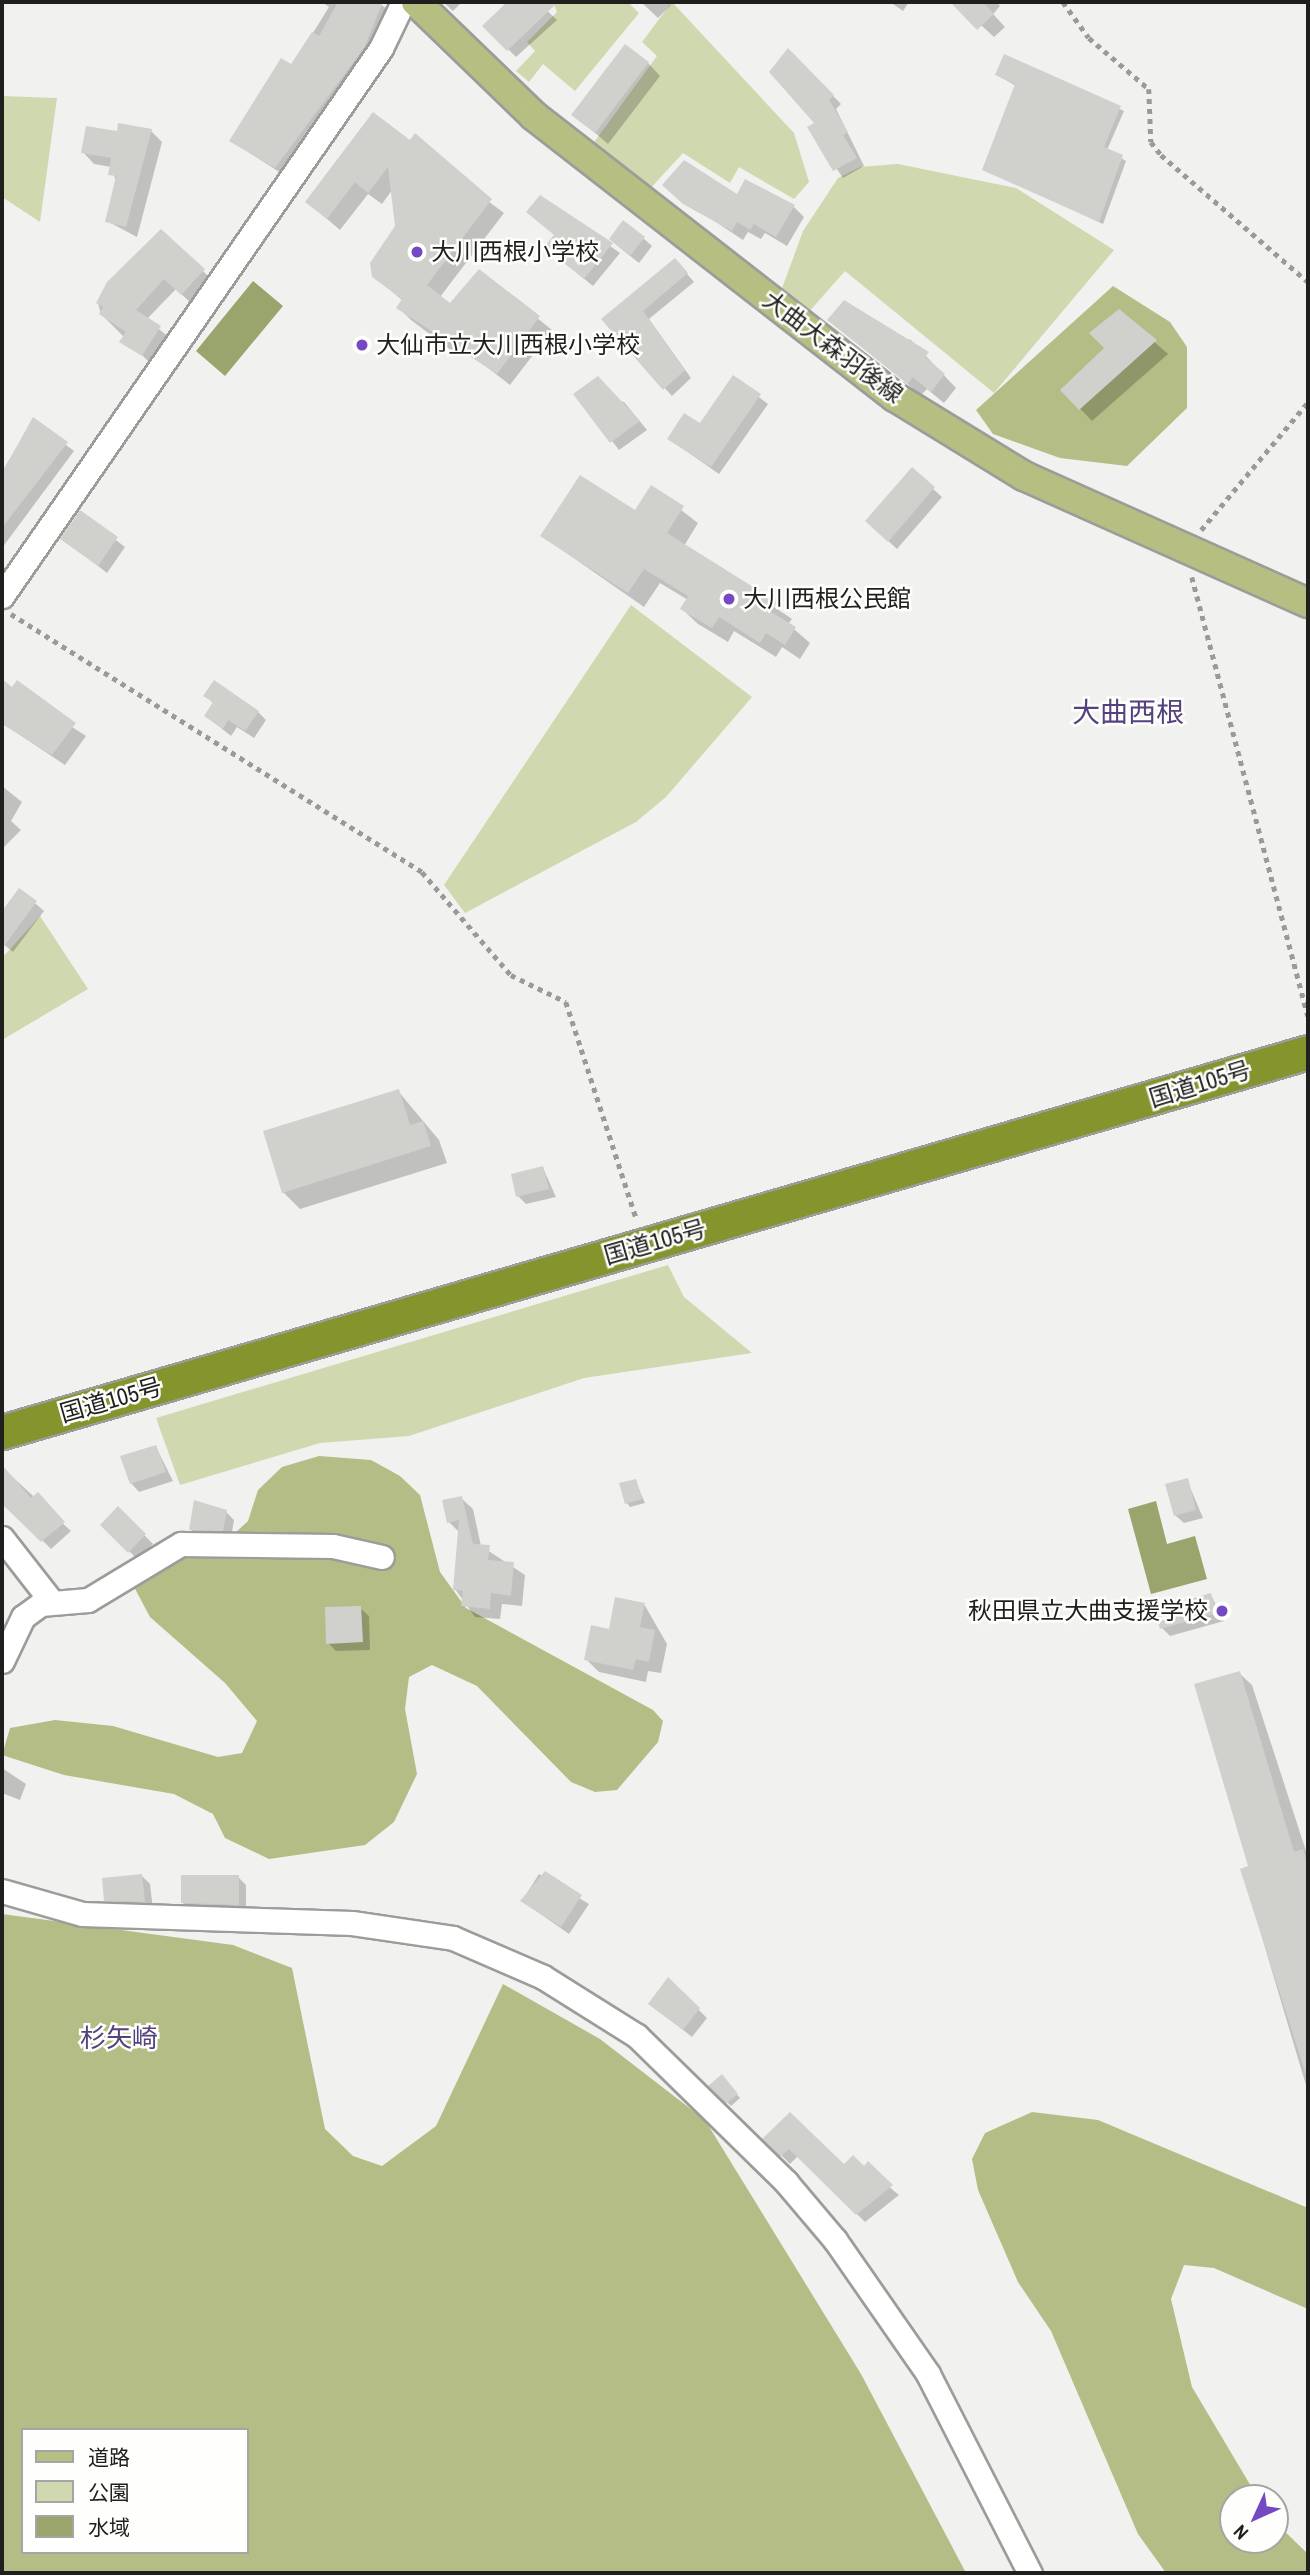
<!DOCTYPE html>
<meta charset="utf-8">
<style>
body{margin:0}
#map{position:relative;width:1310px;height:2575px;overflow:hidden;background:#f1f2ef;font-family:"Archivo Narrow","Noto Sans JP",sans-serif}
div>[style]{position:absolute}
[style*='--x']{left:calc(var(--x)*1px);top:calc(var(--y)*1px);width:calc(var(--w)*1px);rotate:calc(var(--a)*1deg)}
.green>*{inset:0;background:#d0d8af}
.forest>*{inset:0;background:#b3bd85}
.water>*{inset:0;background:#9aa46d}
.shadow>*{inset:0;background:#0003}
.building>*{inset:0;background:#d0d0cd}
.path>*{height:4.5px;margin-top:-2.25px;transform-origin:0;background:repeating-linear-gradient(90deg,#9a9a98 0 5px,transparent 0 10px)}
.roads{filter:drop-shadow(2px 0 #9c9c99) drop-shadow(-2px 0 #9c9c99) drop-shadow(0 2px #9c9c99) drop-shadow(0 -2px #9c9c99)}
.minor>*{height:23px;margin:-11.5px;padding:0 11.5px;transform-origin:11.5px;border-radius:11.5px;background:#fff}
.major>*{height:28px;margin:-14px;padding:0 14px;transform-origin:14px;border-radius:14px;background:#b6bf81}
.highway>*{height:33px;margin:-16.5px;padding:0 16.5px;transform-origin:16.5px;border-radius:16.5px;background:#86942d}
.dots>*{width:19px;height:19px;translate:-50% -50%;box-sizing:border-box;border:4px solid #fefffc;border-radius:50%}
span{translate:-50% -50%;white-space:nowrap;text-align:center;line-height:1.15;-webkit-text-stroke:5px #fefffc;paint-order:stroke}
.poi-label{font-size:24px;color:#1f1f1e}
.left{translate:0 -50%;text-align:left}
.right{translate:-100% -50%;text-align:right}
.street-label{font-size:24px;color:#1f1f1e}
.neighbourhood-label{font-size:26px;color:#54417e}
.quarter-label{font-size:28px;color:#54417e}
.frame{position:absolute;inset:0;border:4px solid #1f1f1e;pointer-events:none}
.legend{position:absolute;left:21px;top:2428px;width:228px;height:126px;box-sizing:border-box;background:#fefffc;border:2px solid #a5a5a3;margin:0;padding:9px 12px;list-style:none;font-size:21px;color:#1f1f1e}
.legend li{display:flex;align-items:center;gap:14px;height:35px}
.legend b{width:35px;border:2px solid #a5a5a3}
.north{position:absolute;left:1219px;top:2484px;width:70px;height:70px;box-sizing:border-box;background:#fefffc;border:2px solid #a5a5a3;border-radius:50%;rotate:225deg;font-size:19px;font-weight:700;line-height:28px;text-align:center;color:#1f1f1e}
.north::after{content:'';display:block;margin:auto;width:24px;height:32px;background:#7549c1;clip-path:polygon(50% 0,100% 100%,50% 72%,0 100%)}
</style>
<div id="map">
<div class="green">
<div style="clip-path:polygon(553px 2px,628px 2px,639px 13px,575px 91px,543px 64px,529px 82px,516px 71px,535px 51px,527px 42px,557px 12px)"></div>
<div style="clip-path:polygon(672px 2px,794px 133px,809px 182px,794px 199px,739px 167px,730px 183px,683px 153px,648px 191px,592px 145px,657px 56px,642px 42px)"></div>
<div style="clip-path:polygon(2px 96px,57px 98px,40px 222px,2px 197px)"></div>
<div style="clip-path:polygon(898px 164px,1016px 188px,1114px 250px,994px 393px,845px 271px,808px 313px,781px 291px,803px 231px,838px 178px,860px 167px)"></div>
<div style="clip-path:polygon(631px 605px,752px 697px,666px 797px,636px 822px,465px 913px,444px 885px)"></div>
<div style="clip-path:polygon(40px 916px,88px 989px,2px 1040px,2px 958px)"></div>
<div style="clip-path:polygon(668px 1265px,684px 1297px,752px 1353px,584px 1378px,409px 1436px,320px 1443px,180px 1485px,156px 1418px)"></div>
</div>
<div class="forest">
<div style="clip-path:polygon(1113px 286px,1170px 322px,1187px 347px,1187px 408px,1127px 466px,1060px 458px,993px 434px,976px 410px)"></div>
<div style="clip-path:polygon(319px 1456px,371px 1460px,400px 1476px,420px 1495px,440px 1572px,466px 1608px,653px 1710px,663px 1721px,658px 1742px,617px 1790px,595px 1792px,571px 1782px,477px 1686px,432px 1665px,409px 1677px,405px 1709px,417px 1774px,394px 1822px,365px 1845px,269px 1859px,225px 1838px,213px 1814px,174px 1794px,64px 1775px,2px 1755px,10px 1728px,55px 1720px,113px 1726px,218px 1757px,242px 1753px,257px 1721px,225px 1683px,150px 1617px,132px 1583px,136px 1568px,234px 1534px,248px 1521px,258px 1490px,282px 1467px)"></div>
<div style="clip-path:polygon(evenodd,2px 1914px,233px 1945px,292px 1968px,325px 2129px,353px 2156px,382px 2166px,436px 2126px,503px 1984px,600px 2039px,705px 2120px,861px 2374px,966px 2573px,2px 2573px,2px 1914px,23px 2430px,247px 2430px,247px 2552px,23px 2552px,23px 2430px)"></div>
<div style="clip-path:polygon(1032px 2112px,1098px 2120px,1308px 2208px,1308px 2309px,1214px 2268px,1184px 2265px,1171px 2299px,1192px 2387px,1258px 2498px,1233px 2498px,1233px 2540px,1275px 2540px,1275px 2522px,1308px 2554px,1308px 2573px,1166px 2573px,1138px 2534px,1051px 2331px,1018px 2282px,978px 2190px,972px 2159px,985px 2133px)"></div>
</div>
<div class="water">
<div style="clip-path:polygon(253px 281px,283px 306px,225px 376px,196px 351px)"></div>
<div style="clip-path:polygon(1156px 1501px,1167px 1544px,1195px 1536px,1207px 1579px,1151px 1594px,1128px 1509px)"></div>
</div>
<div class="shadow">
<div style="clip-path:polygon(322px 2px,377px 2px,390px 11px,371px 56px,284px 175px,231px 141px,292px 67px,329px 7px)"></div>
<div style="clip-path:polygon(443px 2px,462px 2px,453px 11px)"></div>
<div style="clip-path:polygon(509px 2px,538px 2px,557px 20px,516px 57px,485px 26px)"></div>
<div style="clip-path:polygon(641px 2px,667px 2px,671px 5px,658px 18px)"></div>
<div style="clip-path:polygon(890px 2px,909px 2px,903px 11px)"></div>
<div style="clip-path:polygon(956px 2px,996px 2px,1000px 6px,993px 14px,1005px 27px,994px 37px)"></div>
<div style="clip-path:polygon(788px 50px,841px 104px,836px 109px,864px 166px,843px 178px,809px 128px,817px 123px)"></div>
<div style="clip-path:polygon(1005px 56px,1124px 111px,1107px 150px,1126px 161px,1103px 224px,984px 169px,1016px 86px,997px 75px)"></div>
<div style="clip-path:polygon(648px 63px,660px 76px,608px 144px,573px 114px)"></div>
<div style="clip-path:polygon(373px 115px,504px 213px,440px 297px,451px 305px,479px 271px,552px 330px,510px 385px,457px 344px,452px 351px,411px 320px,398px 307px,403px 301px,374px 276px,397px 226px,392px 190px,382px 204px,368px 194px,340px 230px,307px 202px)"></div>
<div style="clip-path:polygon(151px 131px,162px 142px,137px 237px,107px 221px,116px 181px,111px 167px,94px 164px,83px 152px,118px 134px)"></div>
<div style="clip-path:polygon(675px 195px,794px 207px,804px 217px,787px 246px,765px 233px,761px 239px,748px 232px,743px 240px)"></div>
<div style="clip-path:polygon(540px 197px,620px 253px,593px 286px,555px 255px,555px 235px)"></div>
<div style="clip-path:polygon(643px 238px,652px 246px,639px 263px,619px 247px)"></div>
<div style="clip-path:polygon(682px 268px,694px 282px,649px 319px,691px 378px,672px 396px,603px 320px)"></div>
<div style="clip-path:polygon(203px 271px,214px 282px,193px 305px,176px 289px,147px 319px,171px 339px,153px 366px,101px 314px,98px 303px,108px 283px)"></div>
<div style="clip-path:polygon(1119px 311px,1168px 354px,1092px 421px,1062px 390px,1106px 348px)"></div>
<div style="clip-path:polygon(829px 320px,906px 344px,910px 339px,956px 388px,944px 403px,927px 389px,921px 395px)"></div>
<div style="clip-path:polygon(734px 378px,768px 404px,719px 474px,669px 439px,701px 426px)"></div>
<div style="clip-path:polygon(576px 394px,624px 402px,647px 430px,619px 450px)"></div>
<div style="clip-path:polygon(33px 420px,74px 451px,2px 548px,2px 472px)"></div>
<div style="clip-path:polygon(912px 470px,942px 497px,897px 549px,875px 529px)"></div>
<div style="clip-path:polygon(651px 487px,698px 523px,684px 546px,792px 619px,788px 624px,810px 643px,800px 659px,782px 647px,776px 657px,734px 631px,728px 642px,698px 624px,682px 609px,688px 600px,660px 583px,644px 607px,542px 536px,635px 513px)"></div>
<div style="clip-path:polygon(81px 513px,125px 547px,107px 573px,62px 538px)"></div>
<div style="clip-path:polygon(2px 682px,86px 736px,65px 765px,2px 723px)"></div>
<div style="clip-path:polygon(206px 696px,258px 712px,266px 720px,254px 738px,237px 727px,231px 736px,206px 716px,214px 704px)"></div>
<div style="clip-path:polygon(2px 786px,22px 802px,11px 821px,21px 830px,2px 849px)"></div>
<div style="clip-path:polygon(20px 890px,44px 911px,13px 952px,2px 943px,2px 914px)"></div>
<div style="clip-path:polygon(398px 1091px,439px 1140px,447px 1163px,300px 1209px,283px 1192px)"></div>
<div style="clip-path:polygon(543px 1168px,556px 1197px,526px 1204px,518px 1196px)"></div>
<div style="clip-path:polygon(156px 1447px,173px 1481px,139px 1492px,131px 1483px)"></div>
<div style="clip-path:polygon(5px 1470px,71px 1531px,51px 1549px,2px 1500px)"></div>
<div style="clip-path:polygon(635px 1480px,645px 1503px,630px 1507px,627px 1503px)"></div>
<div style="clip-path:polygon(1187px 1480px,1203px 1518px,1184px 1523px,1175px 1515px)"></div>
<div style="clip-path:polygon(461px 1498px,473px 1509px,481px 1546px,525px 1575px,522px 1606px,502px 1604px,500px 1619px,475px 1617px,455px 1589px,460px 1533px,449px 1522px)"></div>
<div style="clip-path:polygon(118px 1509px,153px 1544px,137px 1559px,103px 1525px)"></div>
<div style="clip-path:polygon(226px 1512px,234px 1520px,231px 1538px,199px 1538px,191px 1530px)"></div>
<div style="clip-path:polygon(1211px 1595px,1224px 1621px,1170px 1636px,1162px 1628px)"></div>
<div style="clip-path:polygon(644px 1604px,667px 1644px,661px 1673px,648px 1671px,646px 1682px,599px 1672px,586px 1659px)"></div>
<div style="clip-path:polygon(360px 1608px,369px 1616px,370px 1650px,336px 1651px,328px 1643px)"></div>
<div style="clip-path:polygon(1239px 1673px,1252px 1685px,1308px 1857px,1308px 2092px,1242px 1870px,1250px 1867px)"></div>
<div style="clip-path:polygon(2px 1768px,26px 1784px,20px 1800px,2px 1793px)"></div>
<div style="clip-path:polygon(539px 1874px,589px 1904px,569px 1934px,522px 1901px)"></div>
<div style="clip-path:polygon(142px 1876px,150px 1884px,153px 1910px,114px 1908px,106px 1900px)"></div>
<div style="clip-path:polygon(238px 1877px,246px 1885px,246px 1912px,191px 1911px,183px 1903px)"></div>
<div style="clip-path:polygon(668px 1980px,707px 2018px,692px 2037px,650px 2004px)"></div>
<div style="clip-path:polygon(725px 2080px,740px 2098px,731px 2106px,711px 2086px)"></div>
<div style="clip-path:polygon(765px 2139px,844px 2167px,853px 2157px,899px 2195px,865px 2222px,798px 2156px,790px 2164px)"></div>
</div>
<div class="building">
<div style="clip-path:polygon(338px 2px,383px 2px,364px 48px,275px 168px,229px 141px,281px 58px,291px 64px,312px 32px,319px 36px)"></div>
<div style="clip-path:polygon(507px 2px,558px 2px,507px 51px,482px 26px)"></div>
<div style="clip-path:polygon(950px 2px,983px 2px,994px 14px,977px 30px)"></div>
<div style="clip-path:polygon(625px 44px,649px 62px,595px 133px,571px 115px)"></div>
<div style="clip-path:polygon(788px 48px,834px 95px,829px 100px,848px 132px,843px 135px,857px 158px,833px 171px,807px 127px,814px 123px,769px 72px)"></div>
<div style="clip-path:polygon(1004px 54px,1121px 106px,1104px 147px,1123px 155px,1099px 222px,982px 170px,1015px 84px,995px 75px)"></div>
<div style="clip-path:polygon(373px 112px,410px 140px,415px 133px,492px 199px,427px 285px,450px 303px,479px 269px,540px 316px,497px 374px,396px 308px,402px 299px,372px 277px,370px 263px,395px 226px,388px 167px,368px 193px,355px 182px,327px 219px,305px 202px)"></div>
<div style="clip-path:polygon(118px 123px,152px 129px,126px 227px,105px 222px,116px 176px,108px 175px,111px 158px,81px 153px,86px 126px,117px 131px)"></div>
<div style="clip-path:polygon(684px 160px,737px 194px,745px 179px,795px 205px,776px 237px,754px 224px,750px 230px,737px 222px,732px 231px,683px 204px,662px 185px)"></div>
<div style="clip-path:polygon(540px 195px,613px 243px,584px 279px,544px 247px,554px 235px,526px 212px)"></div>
<div style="clip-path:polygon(623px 220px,645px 237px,630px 256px,609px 239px)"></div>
<div style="clip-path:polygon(161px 229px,205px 269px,181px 295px,164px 279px,136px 310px,161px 326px,142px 356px,119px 342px,126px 332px,99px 314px,103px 307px,96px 303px,107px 282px)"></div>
<div style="clip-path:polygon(675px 258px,688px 273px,643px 311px,685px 370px,663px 390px,601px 319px)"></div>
<div style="clip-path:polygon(844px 300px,929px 352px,925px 357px,945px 374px,931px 392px,913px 377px,908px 384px,827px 320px)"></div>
<div style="clip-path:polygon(1119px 309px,1157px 340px,1079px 410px,1060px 390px,1104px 348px,1089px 333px)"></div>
<div style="clip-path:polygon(733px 375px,761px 394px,711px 467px,667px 439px,684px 413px,700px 423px)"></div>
<div style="clip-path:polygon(598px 376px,640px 421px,610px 443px,573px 394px)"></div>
<div style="clip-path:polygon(33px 417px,68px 442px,2px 528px,2px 473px)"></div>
<div style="clip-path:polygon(912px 467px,935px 487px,888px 542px,865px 521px)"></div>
<div style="clip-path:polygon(580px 475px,635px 510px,651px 485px,684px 506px,667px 533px,777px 602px,771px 612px,796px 627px,785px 645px,766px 633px,760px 643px,719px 617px,712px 628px,680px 609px,688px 596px,644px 569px,628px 593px,540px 536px)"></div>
<div style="clip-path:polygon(80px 510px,118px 537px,98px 566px,60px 539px)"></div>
<div style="clip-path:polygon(2px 679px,12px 687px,17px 680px,76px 723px,52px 755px,2px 724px)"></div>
<div style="clip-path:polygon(214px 680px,259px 711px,245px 731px,228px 720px,223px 729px,204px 716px,213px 702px,203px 696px)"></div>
<div style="clip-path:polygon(19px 888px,37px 901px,2px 949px,2px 911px)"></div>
<div style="clip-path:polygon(399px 1089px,410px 1125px,423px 1121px,431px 1146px,282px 1193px,263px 1131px)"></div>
<div style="clip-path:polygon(543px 1166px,549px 1189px,516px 1197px,511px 1174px)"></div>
<div style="clip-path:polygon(156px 1445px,166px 1472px,130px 1484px,120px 1456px)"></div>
<div style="clip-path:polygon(2px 1465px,31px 1498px,38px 1492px,65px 1522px,41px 1542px,2px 1504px)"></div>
<div style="clip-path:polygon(1188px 1478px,1196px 1510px,1174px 1516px,1165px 1484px)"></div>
<div style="clip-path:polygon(636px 1479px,642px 1499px,625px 1504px,619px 1483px)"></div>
<div style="clip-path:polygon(462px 1496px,473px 1544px,490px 1545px,488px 1560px,514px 1562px,511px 1596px,491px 1593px,490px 1609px,461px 1606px,463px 1591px,453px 1590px,459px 1520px,447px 1523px,442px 1500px)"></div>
<div style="clip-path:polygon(194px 1500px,227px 1510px,223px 1531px,189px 1530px)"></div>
<div style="clip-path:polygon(118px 1506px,146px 1534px,128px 1553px,100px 1525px)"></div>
<div style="clip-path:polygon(1211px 1593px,1217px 1613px,1160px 1629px,1154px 1610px)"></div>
<div style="clip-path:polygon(615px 1597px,645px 1603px,640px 1627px,655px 1630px,649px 1662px,636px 1659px,633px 1670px,584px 1660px,591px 1625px,609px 1629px)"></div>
<div style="clip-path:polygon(361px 1606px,363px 1642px,326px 1644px,325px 1607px)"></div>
<div style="clip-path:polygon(1240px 1671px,1294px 1852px,1303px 1849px,1308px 1866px,1308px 2081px,1240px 1869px,1248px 1866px,1194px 1684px)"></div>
<div style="clip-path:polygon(545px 1871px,582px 1895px,561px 1927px,520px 1901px)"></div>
<div style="clip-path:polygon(142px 1874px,145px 1902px,104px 1901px,102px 1878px)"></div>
<div style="clip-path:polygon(181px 1875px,239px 1875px,239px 1905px,181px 1903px)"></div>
<div style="clip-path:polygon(668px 1977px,700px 2008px,683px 2030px,648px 2004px)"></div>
<div style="clip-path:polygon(722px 2074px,738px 2094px,726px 2104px,708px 2086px)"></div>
<div style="clip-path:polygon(790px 2112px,844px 2164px,853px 2155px,864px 2166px,868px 2161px,893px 2185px,856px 2215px,789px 2149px,780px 2157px,762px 2139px)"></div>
</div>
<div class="path">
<div style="--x:1063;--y:2;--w:44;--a:54.2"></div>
<div style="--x:1089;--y:38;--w:79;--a:40.4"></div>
<div style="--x:1149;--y:89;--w:53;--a:87.8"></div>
<div style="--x:1151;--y:142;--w:16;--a:52"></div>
<div style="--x:1161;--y:155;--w:194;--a:40.8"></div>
<div style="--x:1201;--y:530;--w:167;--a:-50.1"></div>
<div style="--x:1192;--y:577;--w:454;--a:75.2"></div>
<div style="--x:11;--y:614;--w:485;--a:32.1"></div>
<div style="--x:422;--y:872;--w:136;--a:49.2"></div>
<div style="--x:511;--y:975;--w:61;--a:26.1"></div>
<div style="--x:566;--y:1002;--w:229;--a:72"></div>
</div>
<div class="roads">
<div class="minor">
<div style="--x:2;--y:596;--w:666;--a:-55.33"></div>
<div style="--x:381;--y:48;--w:51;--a:-64.4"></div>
<div style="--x:2;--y:1538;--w:81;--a:52"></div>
<div style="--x:2;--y:1661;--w:49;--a:-64.5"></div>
<div style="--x:23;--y:1617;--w:22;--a:-36"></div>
<div style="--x:41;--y:1604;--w:47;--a:-4.9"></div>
<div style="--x:88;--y:1600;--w:109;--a:-31.1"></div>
<div style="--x:181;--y:1544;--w:152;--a:0.8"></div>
<div style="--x:333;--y:1546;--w:50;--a:12.7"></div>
<div style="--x:2;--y:1891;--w:83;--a:16"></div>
<div style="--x:82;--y:1914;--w:270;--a:1.9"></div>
<div style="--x:352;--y:1923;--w:102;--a:8.4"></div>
<div style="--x:453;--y:1938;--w:98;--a:23.4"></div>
<div style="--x:543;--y:1977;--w:111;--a:32.1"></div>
<div style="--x:637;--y:2036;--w:209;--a:44.4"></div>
<div style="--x:786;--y:2182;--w:76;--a:49.8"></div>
<div style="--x:835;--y:2240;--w:163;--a:55.2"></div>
<div style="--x:928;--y:2374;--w:224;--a:62.9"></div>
</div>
<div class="major">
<div style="--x:416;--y:2;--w:164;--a:44"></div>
<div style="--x:534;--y:116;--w:457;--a:37.9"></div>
<div style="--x:895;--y:397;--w:151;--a:31.5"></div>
<div style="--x:1024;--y:476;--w:311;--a:24.1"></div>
</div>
<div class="highway">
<div style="--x:2;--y:1432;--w:1360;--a:-16.22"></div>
</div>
</div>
<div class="dots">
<div style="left:417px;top:252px;background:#7549c1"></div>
<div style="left:362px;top:345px;background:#7549c1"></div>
<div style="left:729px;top:599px;background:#7549c1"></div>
<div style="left:1222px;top:1611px;background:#7549c1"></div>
</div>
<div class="poi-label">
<span class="left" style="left:431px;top:252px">大川西根小学校</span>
<span class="left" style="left:376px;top:345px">大仙市立大川西根小学校</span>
<span class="left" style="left:743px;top:599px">大川西根公民館</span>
<span class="right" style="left:1208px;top:1611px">秋田県立大曲支援学校</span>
</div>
<div class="street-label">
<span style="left:833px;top:347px;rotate:37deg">大曲大森羽後線</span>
<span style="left:1200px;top:1084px;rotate:-17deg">国道105号</span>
<span style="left:655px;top:1242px;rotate:-16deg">国道105号</span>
<span style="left:111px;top:1400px;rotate:-16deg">国道105号</span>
</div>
<div class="neighbourhood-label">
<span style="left:119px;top:2038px">杉矢崎</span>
</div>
<div class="quarter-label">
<span style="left:1128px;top:712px">大曲西根</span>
</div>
<div class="frame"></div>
<ul class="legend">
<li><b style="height:9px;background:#b6bf81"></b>道路</li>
<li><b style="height:19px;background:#d0d8af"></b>公園</li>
<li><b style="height:19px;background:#9aa46d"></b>水域</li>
</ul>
<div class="north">N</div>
</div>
